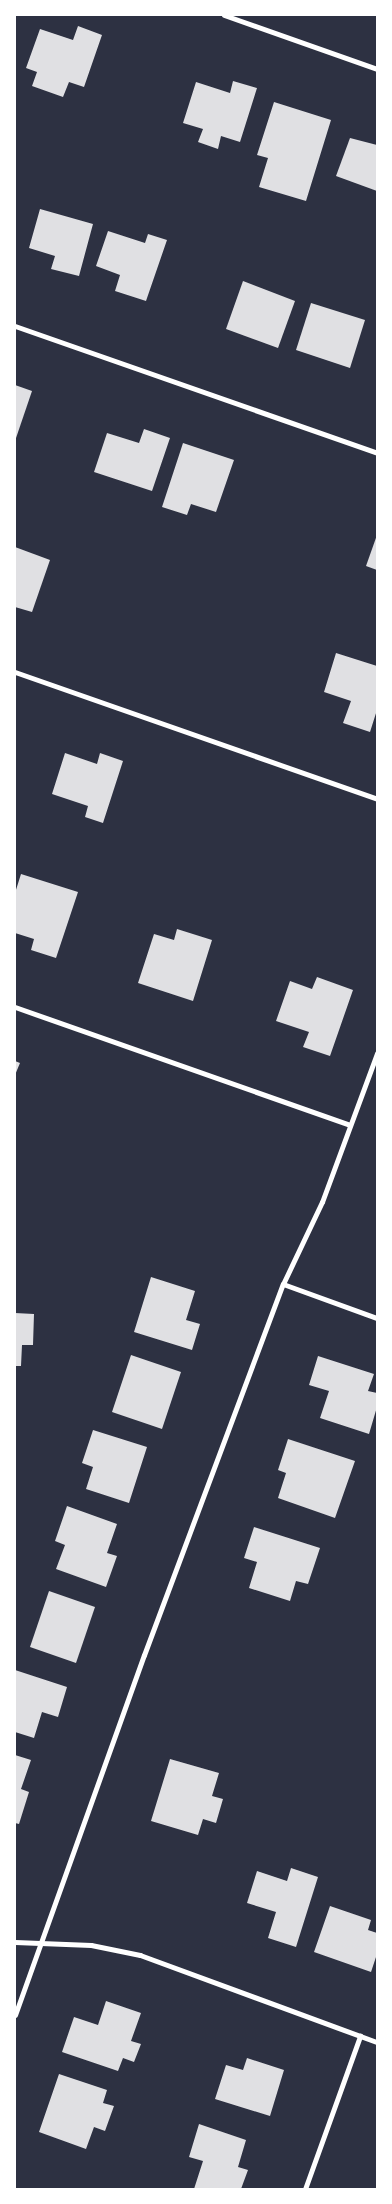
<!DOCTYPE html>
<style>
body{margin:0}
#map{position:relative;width:392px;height:2204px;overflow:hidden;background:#2d3142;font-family:Overpass,sans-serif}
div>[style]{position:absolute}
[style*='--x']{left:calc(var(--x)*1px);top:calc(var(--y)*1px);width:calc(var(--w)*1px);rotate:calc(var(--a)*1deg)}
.building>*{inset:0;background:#e0e0e3}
.minor>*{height:5px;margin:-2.5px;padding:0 2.5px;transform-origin:2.5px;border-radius:2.5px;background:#fff}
span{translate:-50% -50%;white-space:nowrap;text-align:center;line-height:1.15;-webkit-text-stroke:5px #fff;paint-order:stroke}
.frame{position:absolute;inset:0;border:16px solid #fff;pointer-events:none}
</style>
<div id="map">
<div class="building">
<div style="clip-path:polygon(78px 26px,102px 35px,84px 87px,69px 82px,63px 97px,32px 86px,37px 72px,26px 68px,40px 29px,73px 40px)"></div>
<div style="clip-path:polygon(233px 81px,257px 88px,240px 142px,221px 136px,218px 149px,198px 142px,203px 129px,183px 123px,196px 82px,230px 93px)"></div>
<div style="clip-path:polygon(274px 102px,331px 120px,306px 201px,259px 187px,268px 158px,257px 155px)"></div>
<div style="clip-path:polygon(350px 138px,377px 145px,377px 191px,336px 176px)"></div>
<div style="clip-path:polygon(40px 209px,93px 224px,79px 276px,51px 269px,55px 256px,29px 248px)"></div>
<div style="clip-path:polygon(108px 231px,145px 243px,148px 234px,167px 240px,146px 301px,115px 291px,120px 275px,96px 266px)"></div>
<div style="clip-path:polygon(243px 281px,295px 301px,278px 348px,226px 329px)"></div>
<div style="clip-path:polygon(311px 303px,365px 320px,350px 368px,296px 350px)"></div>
<div style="clip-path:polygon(15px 385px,32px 391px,15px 441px)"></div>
<div style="clip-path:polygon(144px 429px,170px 438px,152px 491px,94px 472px,107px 433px,139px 443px)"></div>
<div style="clip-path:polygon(183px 443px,234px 460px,216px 512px,191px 504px,187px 515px,162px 507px)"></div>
<div style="clip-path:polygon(377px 535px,377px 570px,366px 566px)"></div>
<div style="clip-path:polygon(15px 547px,50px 560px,32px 612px,15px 607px)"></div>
<div style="clip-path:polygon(336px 653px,377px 666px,377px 710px,370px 732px,343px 723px,351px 701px,324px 692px)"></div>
<div style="clip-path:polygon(65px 753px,97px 764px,100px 753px,123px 761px,103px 823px,85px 817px,88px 806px,52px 794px)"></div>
<div style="clip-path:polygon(21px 874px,78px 892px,56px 958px,31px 950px,34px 939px,15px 933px,15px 893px)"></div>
<div style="clip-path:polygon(177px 929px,212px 940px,193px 1001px,138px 983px,154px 934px,174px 940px)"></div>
<div style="clip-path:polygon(317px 977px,353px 990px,330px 1056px,303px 1047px,309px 1032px,276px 1021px,290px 981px,312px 989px)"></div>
<div style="clip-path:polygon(15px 1061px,20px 1063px,15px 1075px)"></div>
<div style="clip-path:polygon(151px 1277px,195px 1291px,186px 1320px,200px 1324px,192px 1350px,134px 1332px)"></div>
<div style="clip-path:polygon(15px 1313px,34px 1314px,33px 1345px,22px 1345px,21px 1366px,15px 1366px)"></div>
<div style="clip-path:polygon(131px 1355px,181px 1372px,162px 1429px,112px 1412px)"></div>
<div style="clip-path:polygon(318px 1356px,374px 1374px,368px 1391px,377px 1393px,377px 1407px,369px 1434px,320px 1418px,329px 1391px,309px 1385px)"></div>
<div style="clip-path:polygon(93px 1430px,147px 1447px,129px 1503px,86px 1489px,93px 1467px,82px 1463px)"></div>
<div style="clip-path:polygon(288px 1439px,355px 1461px,335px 1518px,278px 1498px,286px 1473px,278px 1470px)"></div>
<div style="clip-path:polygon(67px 1506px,117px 1524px,107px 1553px,117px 1556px,106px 1587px,56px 1569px,65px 1545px,55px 1541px)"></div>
<div style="clip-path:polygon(254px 1527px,320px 1548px,308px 1584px,296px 1581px,290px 1601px,249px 1588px,257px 1562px,244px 1558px)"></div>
<div style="clip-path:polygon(49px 1591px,95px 1607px,76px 1663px,30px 1647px)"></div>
<div style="clip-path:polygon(15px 1670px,67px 1687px,58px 1717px,42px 1712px,34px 1738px,15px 1732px)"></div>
<div style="clip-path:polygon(15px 1755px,31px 1760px,21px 1789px,29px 1792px,19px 1824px,15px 1823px)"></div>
<div style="clip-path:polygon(170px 1759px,219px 1773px,212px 1796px,223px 1799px,216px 1823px,203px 1819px,198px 1835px,151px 1821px)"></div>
<div style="clip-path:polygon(291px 1868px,318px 1877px,296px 1947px,268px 1938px,276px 1912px,247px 1903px,257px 1871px,287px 1881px)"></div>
<div style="clip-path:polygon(330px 1906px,371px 1920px,368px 1930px,377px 1933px,377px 1954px,371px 1972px,314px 1952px)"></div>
<div style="clip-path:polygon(106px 2001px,141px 2013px,131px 2041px,141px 2044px,134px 2062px,123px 2058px,118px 2071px,62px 2052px,74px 2017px,98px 2025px)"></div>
<div style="clip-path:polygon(247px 2058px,284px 2070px,270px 2116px,215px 2099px,226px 2065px,243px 2070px)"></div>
<div style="clip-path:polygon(59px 2074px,107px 2090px,103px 2103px,114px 2106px,105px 2131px,94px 2127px,86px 2149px,39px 2132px)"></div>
<div style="clip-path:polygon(199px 2124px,246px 2140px,238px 2167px,248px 2170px,241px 2189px,194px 2189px,203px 2161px,189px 2157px)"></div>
</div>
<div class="minor">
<div style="--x:224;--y:15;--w:162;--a:19.4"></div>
<div style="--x:15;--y:326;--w:384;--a:19.3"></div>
<div style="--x:15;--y:672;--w:384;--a:19.3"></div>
<div style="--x:15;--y:1007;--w:355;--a:19.4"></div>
<div style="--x:283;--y:1284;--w:100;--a:19.9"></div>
<div style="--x:15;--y:1942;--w:76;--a:2.3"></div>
<div style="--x:91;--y:1945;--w:50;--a:11.5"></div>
<div style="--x:140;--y:1955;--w:252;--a:20.2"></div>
<div style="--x:15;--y:2015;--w:382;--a:-70.3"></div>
<div style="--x:144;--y:1655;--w:396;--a:-69.5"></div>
<div style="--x:283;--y:1284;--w:91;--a:-64.6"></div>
<div style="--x:322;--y:1202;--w:159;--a:-69.7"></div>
<div style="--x:305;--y:2189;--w:163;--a:-70.2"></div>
</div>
<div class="frame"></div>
</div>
